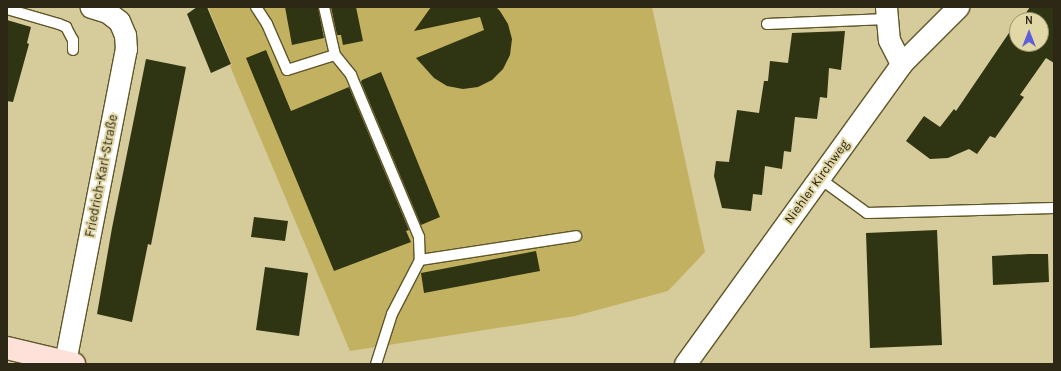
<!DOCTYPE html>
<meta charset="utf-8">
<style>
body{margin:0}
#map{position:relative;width:1061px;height:371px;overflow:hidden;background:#d5cb9b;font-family:Karla,sans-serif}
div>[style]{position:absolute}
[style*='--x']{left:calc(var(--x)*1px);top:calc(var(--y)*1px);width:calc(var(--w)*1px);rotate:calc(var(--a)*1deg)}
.green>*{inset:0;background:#c2b160}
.building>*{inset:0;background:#2f3513}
.roads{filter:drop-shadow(1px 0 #5f5629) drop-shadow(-1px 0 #5f5629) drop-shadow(0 1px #5f5629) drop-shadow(0 -1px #5f5629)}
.lane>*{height:10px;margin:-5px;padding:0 5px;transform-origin:5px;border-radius:5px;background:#fff}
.street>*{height:21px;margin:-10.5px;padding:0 10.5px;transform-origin:10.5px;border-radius:10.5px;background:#fff}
.secondary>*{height:22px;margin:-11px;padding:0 11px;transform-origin:11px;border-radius:11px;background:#fee2da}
span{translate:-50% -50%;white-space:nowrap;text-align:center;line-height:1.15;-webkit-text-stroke:4px #e2d8a7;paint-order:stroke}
.street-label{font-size:13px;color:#2c2815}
.frame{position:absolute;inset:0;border:8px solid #2c2815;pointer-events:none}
.north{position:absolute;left:1009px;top:12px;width:40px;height:40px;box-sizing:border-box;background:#e2d8a7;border:1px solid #99926d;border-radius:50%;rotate:0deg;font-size:11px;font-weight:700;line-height:16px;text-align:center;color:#2c2815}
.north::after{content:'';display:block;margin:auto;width:14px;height:18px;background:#5e5fd8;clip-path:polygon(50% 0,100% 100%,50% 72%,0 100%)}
</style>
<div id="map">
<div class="green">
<div style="clip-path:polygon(208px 7px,652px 7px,705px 252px,668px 291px,575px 316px,350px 351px,230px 66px,232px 65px)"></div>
</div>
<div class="building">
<div style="clip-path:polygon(197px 7px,207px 7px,231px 64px,211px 73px,187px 14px)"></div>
<div style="clip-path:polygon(285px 7px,318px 7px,324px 38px,292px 45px)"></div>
<div style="clip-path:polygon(331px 7px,356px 7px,363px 41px,343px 45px,341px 35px,337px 35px)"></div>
<div style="clip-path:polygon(431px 7px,496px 7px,500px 11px,508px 24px,512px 39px,510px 55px,503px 69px,492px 80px,478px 87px,463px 89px,447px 86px,434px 78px,416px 58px,484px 30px,480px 17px,414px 31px)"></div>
<div style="clip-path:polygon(1030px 7px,1054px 7px,1054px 63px,1046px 58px,1020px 95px,1024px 97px,995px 138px,990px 136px,977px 154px,969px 149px,948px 158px,930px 159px,906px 141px,924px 116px,940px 127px,954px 109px,956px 111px,1011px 30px,1013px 32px,1017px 26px,1017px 44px,1041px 44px,1041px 20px,1021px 20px)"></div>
<div style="clip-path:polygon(7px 20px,31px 27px,27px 43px,29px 44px,13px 102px,7px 101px)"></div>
<div style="clip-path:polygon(845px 31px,841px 70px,829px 68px,827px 98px,820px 97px,817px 119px,795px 117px,791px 152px,784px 151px,782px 169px,765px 166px,762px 195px,753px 194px,751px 211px,722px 208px,714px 176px,716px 161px,729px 162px,737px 110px,759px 113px,764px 81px,768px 81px,770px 61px,788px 63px,792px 33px)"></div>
<div style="clip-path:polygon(266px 50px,291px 111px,349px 87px,409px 230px,406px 231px,411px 242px,334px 271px,246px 58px)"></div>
<div style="clip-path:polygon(146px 59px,186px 67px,151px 245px,148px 244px,132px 322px,97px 314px,112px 228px)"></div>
<div style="clip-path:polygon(381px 72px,440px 217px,421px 225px,361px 82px,362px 80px)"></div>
<div style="clip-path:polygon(254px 217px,288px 221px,285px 241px,251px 237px)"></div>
<div style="clip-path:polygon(937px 230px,942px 345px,870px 348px,866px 233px)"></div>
<div style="clip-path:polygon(536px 251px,540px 271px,424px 293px,421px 273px)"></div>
<div style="clip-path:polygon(1029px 254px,1048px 254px,1049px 282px,993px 285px,992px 256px)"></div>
<div style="clip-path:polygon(265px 267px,308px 273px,299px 336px,256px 330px)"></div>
</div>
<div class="roads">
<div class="lane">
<div style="--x:256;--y:7;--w:20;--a:57"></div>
<div style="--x:267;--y:24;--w:50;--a:66.5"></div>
<div style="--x:287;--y:70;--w:50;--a:-17.4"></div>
<div style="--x:335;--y:55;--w:49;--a:-102.9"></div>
<div style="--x:7;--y:9;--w:54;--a:16.1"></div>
<div style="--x:59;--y:24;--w:8;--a:23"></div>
<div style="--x:66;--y:27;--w:15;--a:62"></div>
<div style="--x:73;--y:40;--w:10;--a:90"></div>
<div style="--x:767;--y:24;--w:120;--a:-2.4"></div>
<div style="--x:335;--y:55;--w:26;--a:51"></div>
<div style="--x:351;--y:75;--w:176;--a:67.2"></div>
<div style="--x:419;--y:237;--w:23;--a:88"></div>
<div style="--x:420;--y:260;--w:61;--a:117.4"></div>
<div style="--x:392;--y:314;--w:52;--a:107.7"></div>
<div style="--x:819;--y:178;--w:59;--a:36.1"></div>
<div style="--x:867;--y:213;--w:187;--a:-1.5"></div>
<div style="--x:420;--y:260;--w:158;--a:-8.7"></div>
</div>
<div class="street">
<div style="--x:886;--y:7;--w:33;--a:85"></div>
<div style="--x:889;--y:40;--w:27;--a:63"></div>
<div style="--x:65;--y:362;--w:319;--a:-79"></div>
<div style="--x:126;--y:49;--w:14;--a:-94"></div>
<div style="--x:125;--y:35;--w:15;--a:-113"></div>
<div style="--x:119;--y:21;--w:15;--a:-143"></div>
<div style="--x:107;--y:12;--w:17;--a:-163"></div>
<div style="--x:685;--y:364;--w:370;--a:-54.2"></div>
<div style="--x:901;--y:64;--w:81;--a:-45"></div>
</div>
<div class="secondary">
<div style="--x:7;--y:348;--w:69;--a:13.4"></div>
</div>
</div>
<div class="street-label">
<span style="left:102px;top:176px;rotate:-79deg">Friedrich-Karl-Straße</span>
<span style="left:817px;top:182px;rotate:-54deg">Niehler Kirchweg</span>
</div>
<div class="frame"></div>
<div class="north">N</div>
</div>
